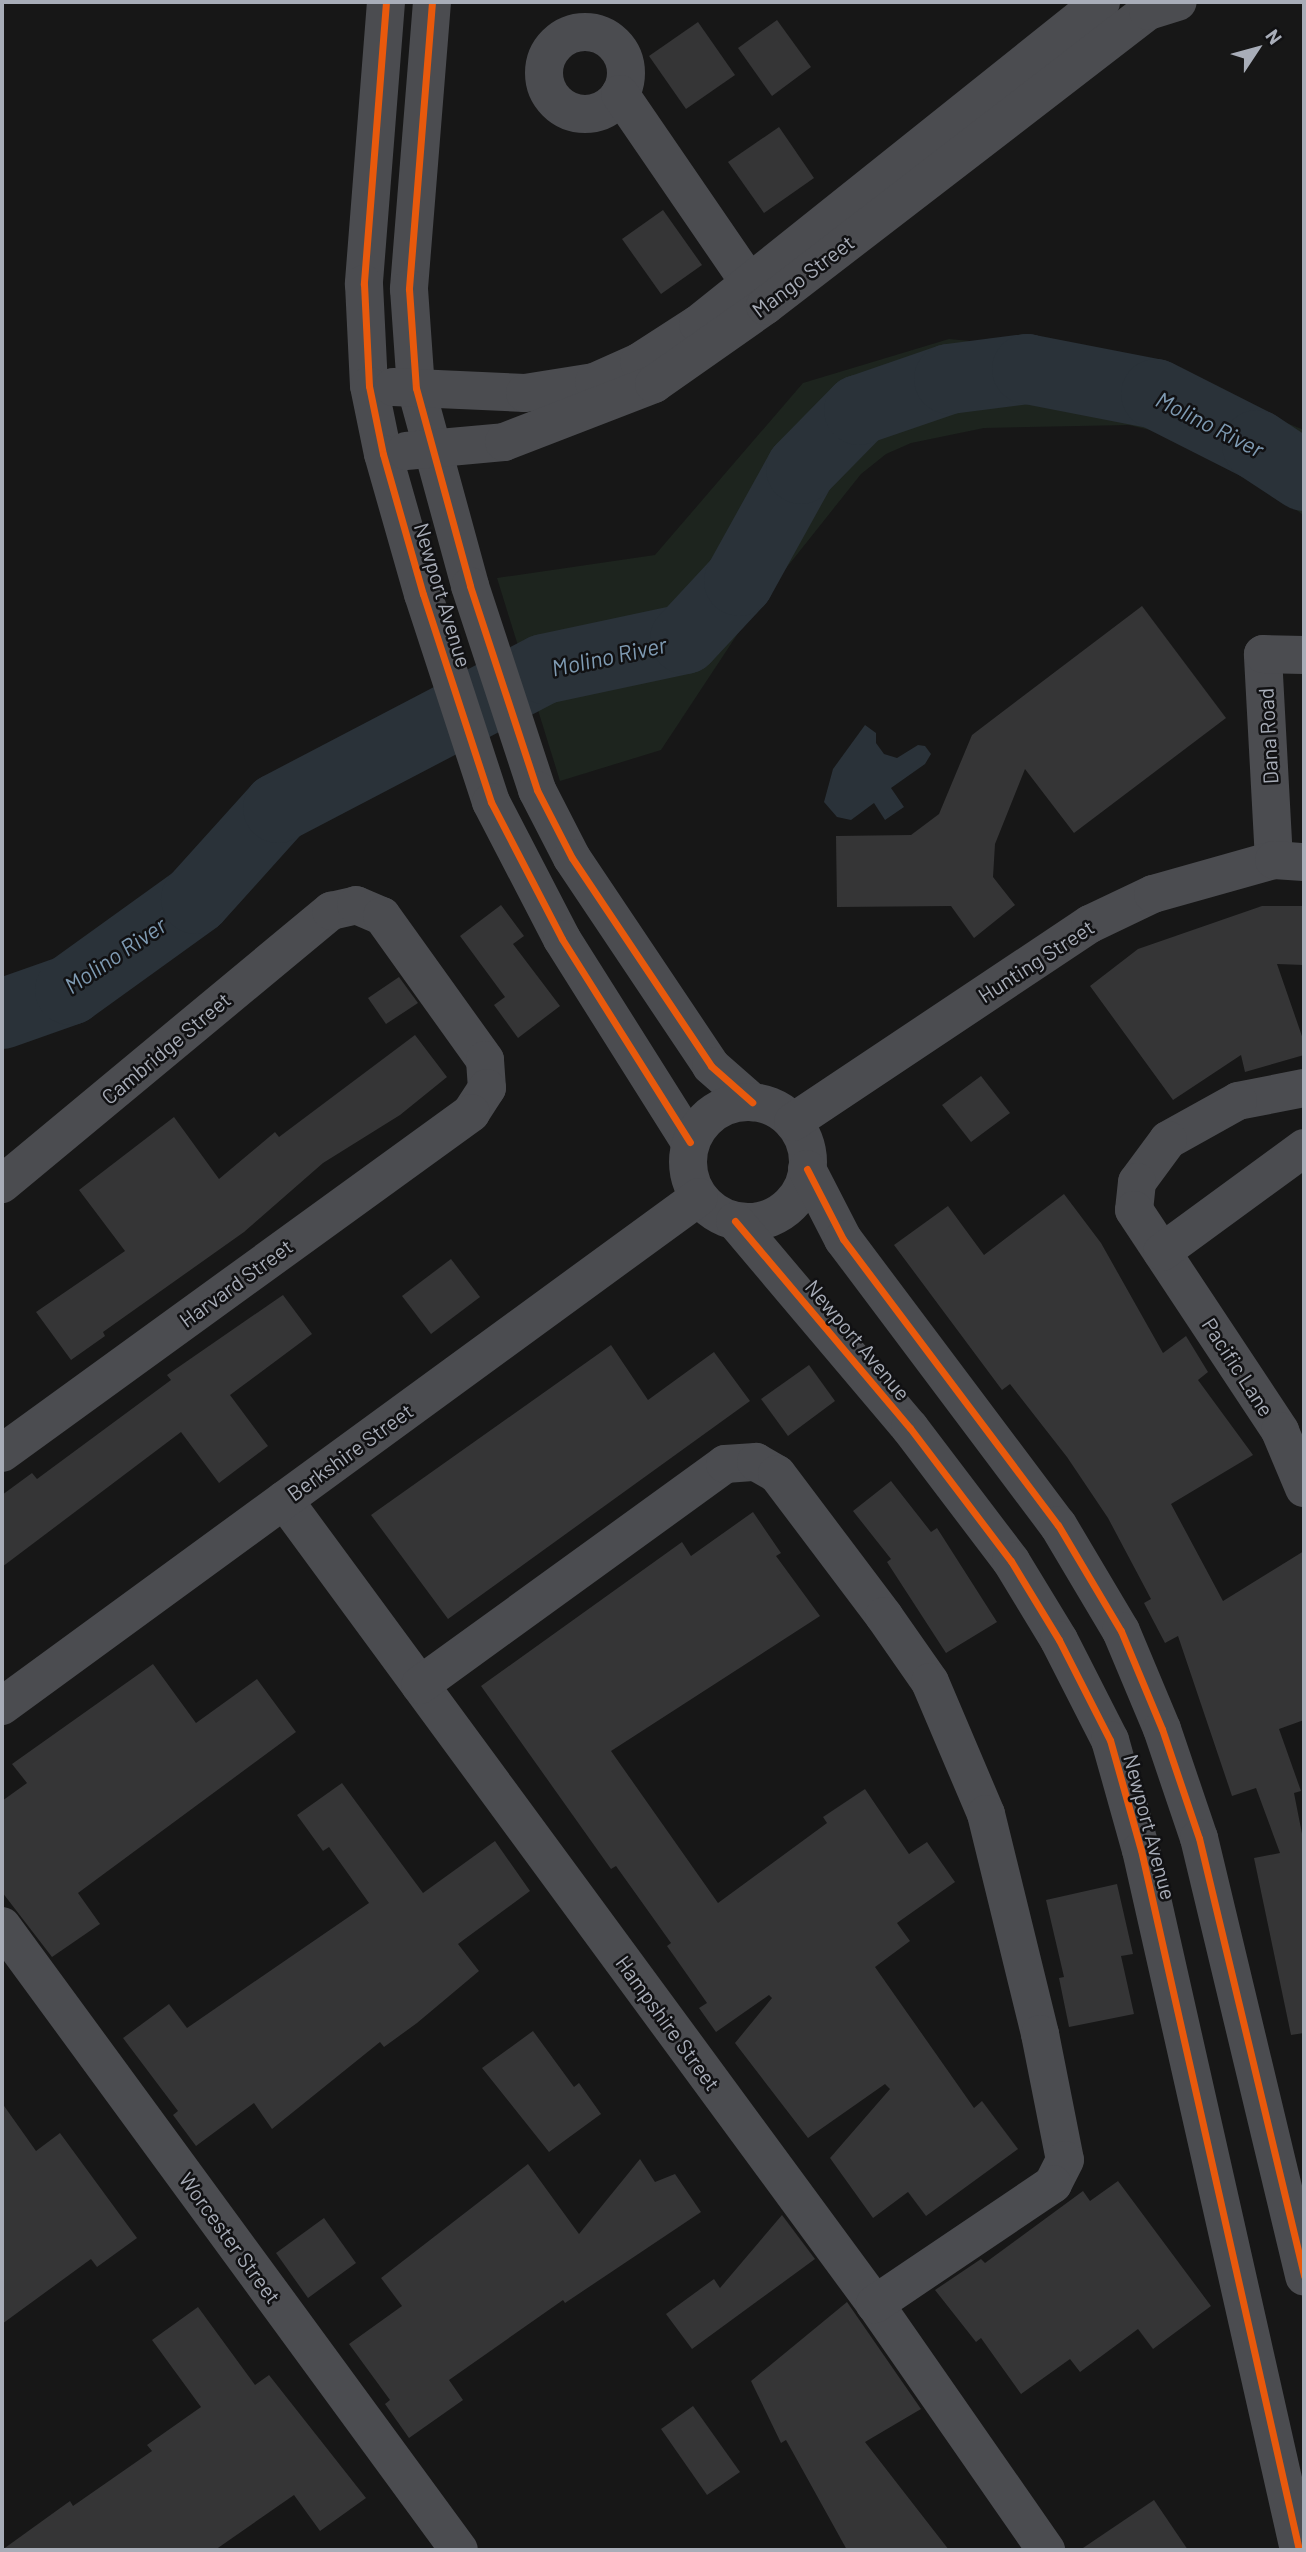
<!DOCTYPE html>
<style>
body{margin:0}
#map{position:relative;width:1306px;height:2552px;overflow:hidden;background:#171717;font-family:Barlow,sans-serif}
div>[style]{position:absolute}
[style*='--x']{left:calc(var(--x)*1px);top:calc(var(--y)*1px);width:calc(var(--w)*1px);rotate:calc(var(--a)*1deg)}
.green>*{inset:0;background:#1d241e}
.water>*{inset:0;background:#2a3239}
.river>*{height:70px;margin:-35px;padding:0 35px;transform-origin:35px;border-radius:35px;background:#2a3239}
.building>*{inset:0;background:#353536}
.minor>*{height:38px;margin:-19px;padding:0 19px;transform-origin:19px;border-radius:19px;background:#4b4c50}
.minor>.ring{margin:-19px;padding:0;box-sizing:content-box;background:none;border:38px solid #4b4c50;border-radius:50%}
.cycleway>*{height:7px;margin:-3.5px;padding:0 3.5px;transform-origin:3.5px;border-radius:3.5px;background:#e8590c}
span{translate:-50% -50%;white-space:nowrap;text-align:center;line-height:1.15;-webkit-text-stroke:5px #111113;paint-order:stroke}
.street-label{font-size:21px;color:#a8adb8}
.water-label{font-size:23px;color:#7f9bb3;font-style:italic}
.frame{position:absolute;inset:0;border:4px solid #a8adb8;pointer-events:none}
.north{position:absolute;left:1222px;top:14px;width:70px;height:70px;-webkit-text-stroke:5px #111113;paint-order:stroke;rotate:54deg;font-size:19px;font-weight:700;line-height:28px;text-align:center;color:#a8adb8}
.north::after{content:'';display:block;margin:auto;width:24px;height:32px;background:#a8adb8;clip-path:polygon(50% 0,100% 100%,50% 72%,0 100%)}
</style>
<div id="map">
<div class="green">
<div style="clip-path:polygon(949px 339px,1120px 355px,1304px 430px,1304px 516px,1244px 466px,1205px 443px,1129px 425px,984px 428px,911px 443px,886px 454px,861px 474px,756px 606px,661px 750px,560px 781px,497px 578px,655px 555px,803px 383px)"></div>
</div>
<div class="water">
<div style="clip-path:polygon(865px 725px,876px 733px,876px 743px,884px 754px,897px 758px,918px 745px,925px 746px,931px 754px,925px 764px,891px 788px,904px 807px,885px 820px,874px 803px,851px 820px,837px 817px,824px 802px,833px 769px)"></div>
</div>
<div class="river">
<div style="--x:2;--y:1014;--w:72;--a:-19.4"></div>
<div style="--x:70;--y:990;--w:155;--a:-35.8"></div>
<div style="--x:196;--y:899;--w:122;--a:-48"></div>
<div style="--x:278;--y:808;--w:300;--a:-27.6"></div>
<div style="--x:544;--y:669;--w:144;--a:-12"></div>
<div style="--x:685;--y:639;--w:79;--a:-47"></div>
<div style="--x:739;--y:581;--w:128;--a:-61"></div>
<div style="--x:801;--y:469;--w:83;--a:-45.5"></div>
<div style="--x:859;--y:410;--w:95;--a:-19"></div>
<div style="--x:949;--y:379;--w:79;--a:-7.3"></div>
<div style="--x:1027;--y:369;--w:131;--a:11"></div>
<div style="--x:1156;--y:394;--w:113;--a:26.8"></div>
<div style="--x:1257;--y:445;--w:56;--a:33.4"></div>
</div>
<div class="building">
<div style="clip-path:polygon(777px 20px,811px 67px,772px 96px,738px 48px)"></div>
<div style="clip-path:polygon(698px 22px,735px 75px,686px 109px,649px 56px)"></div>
<div style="clip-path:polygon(779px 127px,814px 178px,764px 213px,728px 162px)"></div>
<div style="clip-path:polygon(663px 210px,702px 265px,661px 294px,622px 239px)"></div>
<div style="clip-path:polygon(1142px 606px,1226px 718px,1074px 833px,1025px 769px,995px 844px,993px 877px,1015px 905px,974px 938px,951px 906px,837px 907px,836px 836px,911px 835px,939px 814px,972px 735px)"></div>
<div style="clip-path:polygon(501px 905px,524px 936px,513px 944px,560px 1006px,518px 1038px,494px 1005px,505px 997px,460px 936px)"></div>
<div style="clip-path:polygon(1262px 906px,1304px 906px,1304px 965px,1277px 964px,1304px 1042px,1304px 1055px,1245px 1072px,1241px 1055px,1173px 1100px,1090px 986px,1138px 949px)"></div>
<div style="clip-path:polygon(399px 977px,418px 1003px,386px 1024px,368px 998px)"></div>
<div style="clip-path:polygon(415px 1035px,447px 1077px,400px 1115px,323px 1163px,244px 1232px,103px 1332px,105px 1336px,71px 1360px,36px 1312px,125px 1251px,79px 1190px,174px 1117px,219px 1179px,275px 1132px,279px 1137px)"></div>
<div style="clip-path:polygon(981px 1076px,1010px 1113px,971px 1142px,942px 1105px)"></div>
<div style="clip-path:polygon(1064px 1194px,1101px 1243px,1163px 1353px,1186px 1336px,1208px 1372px,1198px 1380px,1253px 1455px,1171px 1504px,1223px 1601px,1304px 1551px,1304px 1720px,1279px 1729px,1301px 1791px,1294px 1793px,1304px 1844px,1304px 2033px,1291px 2035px,1254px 1858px,1280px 1853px,1256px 1788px,1232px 1796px,1178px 1636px,1165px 1643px,1144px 1603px,1151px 1599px,1108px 1518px,1067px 1457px,1010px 1384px,1002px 1390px,894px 1245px,948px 1206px,984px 1255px)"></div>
<div style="clip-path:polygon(451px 1259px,480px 1297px,431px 1334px,402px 1296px)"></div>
<div style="clip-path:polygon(283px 1295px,312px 1334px,230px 1395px,268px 1446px,219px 1483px,181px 1432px,2px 1567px,2px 1495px,32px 1473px,37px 1479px,171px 1380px,167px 1375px)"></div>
<div style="clip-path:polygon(611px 1345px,648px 1400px,714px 1352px,750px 1401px,448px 1619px,371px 1515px)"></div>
<div style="clip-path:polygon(809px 1365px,835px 1401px,788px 1436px,761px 1399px)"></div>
<div style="clip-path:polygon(891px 1481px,931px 1532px,937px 1528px,997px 1622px,946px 1653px,887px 1562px,891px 1559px,853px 1511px)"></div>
<div style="clip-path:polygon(753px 1512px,781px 1553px,776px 1556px,820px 1616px,611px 1751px,718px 1903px,827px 1823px,823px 1817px,865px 1789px,909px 1854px,927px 1842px,955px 1882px,897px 1923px,910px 1941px,875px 1967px,974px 2108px,982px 2101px,1018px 2149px,926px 2216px,908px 2192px,873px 2218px,830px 2158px,890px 2089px,885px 2084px,808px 2138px,735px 2043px,772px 1998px,769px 1995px,716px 2032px,699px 2008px,707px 2003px,667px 1946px,671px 1943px,616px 1866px,611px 1869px,481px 1686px,682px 1542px,691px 1556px)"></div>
<div style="clip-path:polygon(153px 1664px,196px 1723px,257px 1679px,296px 1732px,78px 1893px,100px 1924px,52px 1957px,2px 1892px,2px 1801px,27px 1783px,12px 1764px)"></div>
<div style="clip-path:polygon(342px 1783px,423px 1893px,495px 1841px,530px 1891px,458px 1944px,479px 1971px,417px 2023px,384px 2047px,380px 2042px,272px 2129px,254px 2103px,196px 2146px,173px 2115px,178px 2111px,123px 2038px,169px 2004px,187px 2028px,369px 1903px,329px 1847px,323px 1851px,297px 1815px)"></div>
<div style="clip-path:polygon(1117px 1884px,1133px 1954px,1121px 1956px,1134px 2014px,1069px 2027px,1059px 1978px,1064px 1977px,1046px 1900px)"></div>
<div style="clip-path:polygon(533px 2031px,574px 2087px,579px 2083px,601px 2114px,549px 2152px,482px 2068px)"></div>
<div style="clip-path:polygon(2px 2103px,36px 2151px,60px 2133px,137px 2238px,97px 2267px,91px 2259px,2px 2324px)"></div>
<div style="clip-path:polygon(640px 2159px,655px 2182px,675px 2174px,701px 2212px,565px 2303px,563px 2300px,449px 2380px,463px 2400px,409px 2438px,385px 2404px,390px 2400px,349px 2344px,402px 2306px,381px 2278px,528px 2164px,579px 2234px)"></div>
<div style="clip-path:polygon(1118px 2181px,1211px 2306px,1153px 2349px,1138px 2329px,1080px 2372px,1070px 2359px,1021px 2394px,981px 2338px,976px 2342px,935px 2290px,981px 2259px,985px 2263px,1083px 2191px,1090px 2201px)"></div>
<div style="clip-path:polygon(782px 2215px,815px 2259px,692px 2349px,666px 2314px,714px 2279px,720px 2288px)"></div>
<div style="clip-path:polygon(324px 2218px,356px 2263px,308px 2298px,276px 2253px)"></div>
<div style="clip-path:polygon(847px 2302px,921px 2409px,865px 2442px,949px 2550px,847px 2550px,786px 2440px,781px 2443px,751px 2381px)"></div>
<div style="clip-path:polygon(198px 2307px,255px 2385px,269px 2375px,366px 2498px,320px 2531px,294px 2495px,215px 2550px,2px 2550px,70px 2501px,73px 2506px,152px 2451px,147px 2445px,201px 2407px,152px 2340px)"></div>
<div style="clip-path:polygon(693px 2406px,740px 2472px,707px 2495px,661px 2429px)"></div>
<div style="clip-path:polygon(1154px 2500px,1188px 2550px,1080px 2550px)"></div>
</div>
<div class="minor">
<div style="--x:386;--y:2;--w:283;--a:94.5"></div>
<div style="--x:364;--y:284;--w:102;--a:87.2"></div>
<div style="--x:369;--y:386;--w:69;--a:78.4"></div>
<div style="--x:383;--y:454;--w:146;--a:74.1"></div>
<div style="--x:423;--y:594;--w:219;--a:71.9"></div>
<div style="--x:491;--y:802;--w:154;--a:62.6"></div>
<div style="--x:562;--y:939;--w:240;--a:57.8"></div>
<div style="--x:432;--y:2;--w:288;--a:94.6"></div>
<div style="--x:409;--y:289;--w:99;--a:86"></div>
<div style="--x:416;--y:388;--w:205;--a:74.7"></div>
<div style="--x:470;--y:586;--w:215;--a:71.8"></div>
<div style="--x:537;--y:790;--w:76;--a:62.8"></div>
<div style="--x:572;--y:858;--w:250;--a:56.2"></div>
<div style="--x:711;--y:1066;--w:55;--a:41.3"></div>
<div class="ring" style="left:544px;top:32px;width:44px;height:44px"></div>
<div style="--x:620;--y:94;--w:251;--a:55.6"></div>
<div style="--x:393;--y:387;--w:132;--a:2.6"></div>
<div style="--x:525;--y:393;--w:70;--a:-9.1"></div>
<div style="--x:594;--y:382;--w:49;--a:-24"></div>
<div style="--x:639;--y:362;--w:70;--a:-32.8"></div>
<div style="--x:698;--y:324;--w:516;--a:-38.63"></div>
<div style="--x:406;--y:451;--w:98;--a:-5.2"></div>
<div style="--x:504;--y:442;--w:161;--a:-21.1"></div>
<div style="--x:654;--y:384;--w:136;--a:-35.1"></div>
<div style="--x:765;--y:306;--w:483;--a:-37.6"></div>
<div style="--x:1148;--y:11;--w:31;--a:-17"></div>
<div style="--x:1274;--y:860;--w:206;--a:-93.1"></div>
<div style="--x:1263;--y:654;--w:41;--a:1.4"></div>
<div style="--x:1304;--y:1088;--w:67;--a:168.9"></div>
<div style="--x:1238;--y:1101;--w:80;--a:150.9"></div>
<div style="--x:1168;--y:1140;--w:52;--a:126.4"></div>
<div style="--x:1137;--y:1182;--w:28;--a:96"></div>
<div style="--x:1134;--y:1210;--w:265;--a:56.5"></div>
<div style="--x:1280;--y:1431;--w:62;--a:67.2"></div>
<div class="ring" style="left:688px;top:1102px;width:82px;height:82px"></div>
<div style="--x:793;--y:1122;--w:357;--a:-33.7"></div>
<div style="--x:1090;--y:924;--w:70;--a:-25.5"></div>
<div style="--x:1153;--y:894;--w:126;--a:-15.7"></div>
<div style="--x:1274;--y:860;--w:30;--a:4"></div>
<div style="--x:807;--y:1169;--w:79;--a:62.8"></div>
<div style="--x:843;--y:1239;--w:358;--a:53.1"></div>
<div style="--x:1058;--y:1525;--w:123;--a:59.3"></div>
<div style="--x:1121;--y:1631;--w:106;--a:67.3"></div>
<div style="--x:1162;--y:1729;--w:115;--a:71.3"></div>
<div style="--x:1199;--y:1838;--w:451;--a:76.5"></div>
<div style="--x:2;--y:1184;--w:428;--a:-39.7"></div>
<div style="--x:331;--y:911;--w:26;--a:-13"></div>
<div style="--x:356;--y:905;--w:28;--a:23"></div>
<div style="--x:382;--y:916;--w:177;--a:54.4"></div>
<div style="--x:485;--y:1060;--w:28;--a:86"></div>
<div style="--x:487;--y:1088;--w:30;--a:123"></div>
<div style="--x:471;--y:1113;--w:579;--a:144.06"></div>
<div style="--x:735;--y:1221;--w:271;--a:49.8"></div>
<div style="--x:910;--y:1428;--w:167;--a:52.8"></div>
<div style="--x:1011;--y:1561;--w:92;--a:58.7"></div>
<div style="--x:1059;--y:1640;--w:112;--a:63"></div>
<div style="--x:1110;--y:1740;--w:114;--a:74.3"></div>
<div style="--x:1141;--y:1850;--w:718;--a:77.28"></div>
<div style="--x:1162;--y:1252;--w:176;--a:-36.2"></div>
<div style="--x:284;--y:1500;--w:998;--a:53.68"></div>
<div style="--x:875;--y:2304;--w:300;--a:55.2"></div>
<div style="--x:420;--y:1685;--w:377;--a:-35.9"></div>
<div style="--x:725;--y:1464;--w:31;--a:-4"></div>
<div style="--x:756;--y:1462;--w:24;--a:30"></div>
<div style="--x:777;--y:1474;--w:178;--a:53"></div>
<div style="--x:884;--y:1616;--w:80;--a:55.1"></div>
<div style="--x:930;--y:1682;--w:143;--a:67"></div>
<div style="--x:986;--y:1814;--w:227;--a:76.2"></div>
<div style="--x:1040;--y:2034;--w:128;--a:78.8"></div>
<div style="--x:1065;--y:2160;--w:27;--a:117"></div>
<div style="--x:1053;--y:2184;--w:215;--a:146"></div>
<div style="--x:2;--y:1706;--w:863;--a:-36.14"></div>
<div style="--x:2;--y:1926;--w:773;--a:53.78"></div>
</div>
<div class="cycleway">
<div style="--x:386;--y:2;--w:283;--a:94.5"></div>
<div style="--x:364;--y:284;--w:102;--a:87.2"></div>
<div style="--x:369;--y:386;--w:69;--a:78.4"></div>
<div style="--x:383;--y:454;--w:146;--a:74.1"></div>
<div style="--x:423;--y:594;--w:219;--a:71.9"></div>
<div style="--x:491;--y:802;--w:154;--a:62.6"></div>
<div style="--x:562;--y:939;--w:240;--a:57.8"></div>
<div style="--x:432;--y:2;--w:288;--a:94.6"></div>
<div style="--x:409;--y:289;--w:99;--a:86"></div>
<div style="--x:416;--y:388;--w:205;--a:74.7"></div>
<div style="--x:470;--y:586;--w:215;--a:71.8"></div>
<div style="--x:537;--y:790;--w:76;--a:62.8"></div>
<div style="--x:572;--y:858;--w:250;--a:56.2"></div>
<div style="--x:711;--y:1066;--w:55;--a:41.3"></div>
<div style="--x:807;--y:1169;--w:79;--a:62.8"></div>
<div style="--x:843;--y:1239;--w:358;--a:53.1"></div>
<div style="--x:1058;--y:1525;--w:123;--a:59.3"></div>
<div style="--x:1121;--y:1631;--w:106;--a:67.3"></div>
<div style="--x:1162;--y:1729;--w:115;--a:71.3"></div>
<div style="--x:1199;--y:1838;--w:451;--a:76.5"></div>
<div style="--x:735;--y:1221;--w:271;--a:49.8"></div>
<div style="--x:910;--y:1428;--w:167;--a:52.8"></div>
<div style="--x:1011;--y:1561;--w:92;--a:58.7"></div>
<div style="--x:1059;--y:1640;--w:112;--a:63"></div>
<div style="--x:1110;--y:1740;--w:114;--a:74.3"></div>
<div style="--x:1141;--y:1850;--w:718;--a:77.28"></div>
</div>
<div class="street-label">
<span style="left:803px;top:276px;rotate:-37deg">Mango Street</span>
<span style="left:443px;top:595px;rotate:73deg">Newport Avenue</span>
<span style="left:1268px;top:736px;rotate:-93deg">Dana Road</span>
<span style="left:1036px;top:961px;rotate:-33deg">Hunting Street</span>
<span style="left:166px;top:1048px;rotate:-40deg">Cambridge Street</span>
<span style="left:236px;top:1283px;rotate:-36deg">Harvard Street</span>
<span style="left:858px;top:1340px;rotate:50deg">Newport Avenue</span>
<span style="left:1238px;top:1367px;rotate:57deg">Pacific Lane</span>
<span style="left:350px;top:1452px;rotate:-36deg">Berkshire Street</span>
<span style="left:1150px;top:1827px;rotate:75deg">Newport Avenue</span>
<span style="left:668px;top:2023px;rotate:54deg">Hampshire Street</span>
<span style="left:230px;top:2238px;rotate:54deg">Worcester Street</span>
</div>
<div class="water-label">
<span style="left:1210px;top:424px;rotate:27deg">Molino River</span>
<span style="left:609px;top:656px;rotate:-12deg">Molino River</span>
<span style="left:115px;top:955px;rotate:-34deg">Molino River</span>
</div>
<div class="frame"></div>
<div class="north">N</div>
</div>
